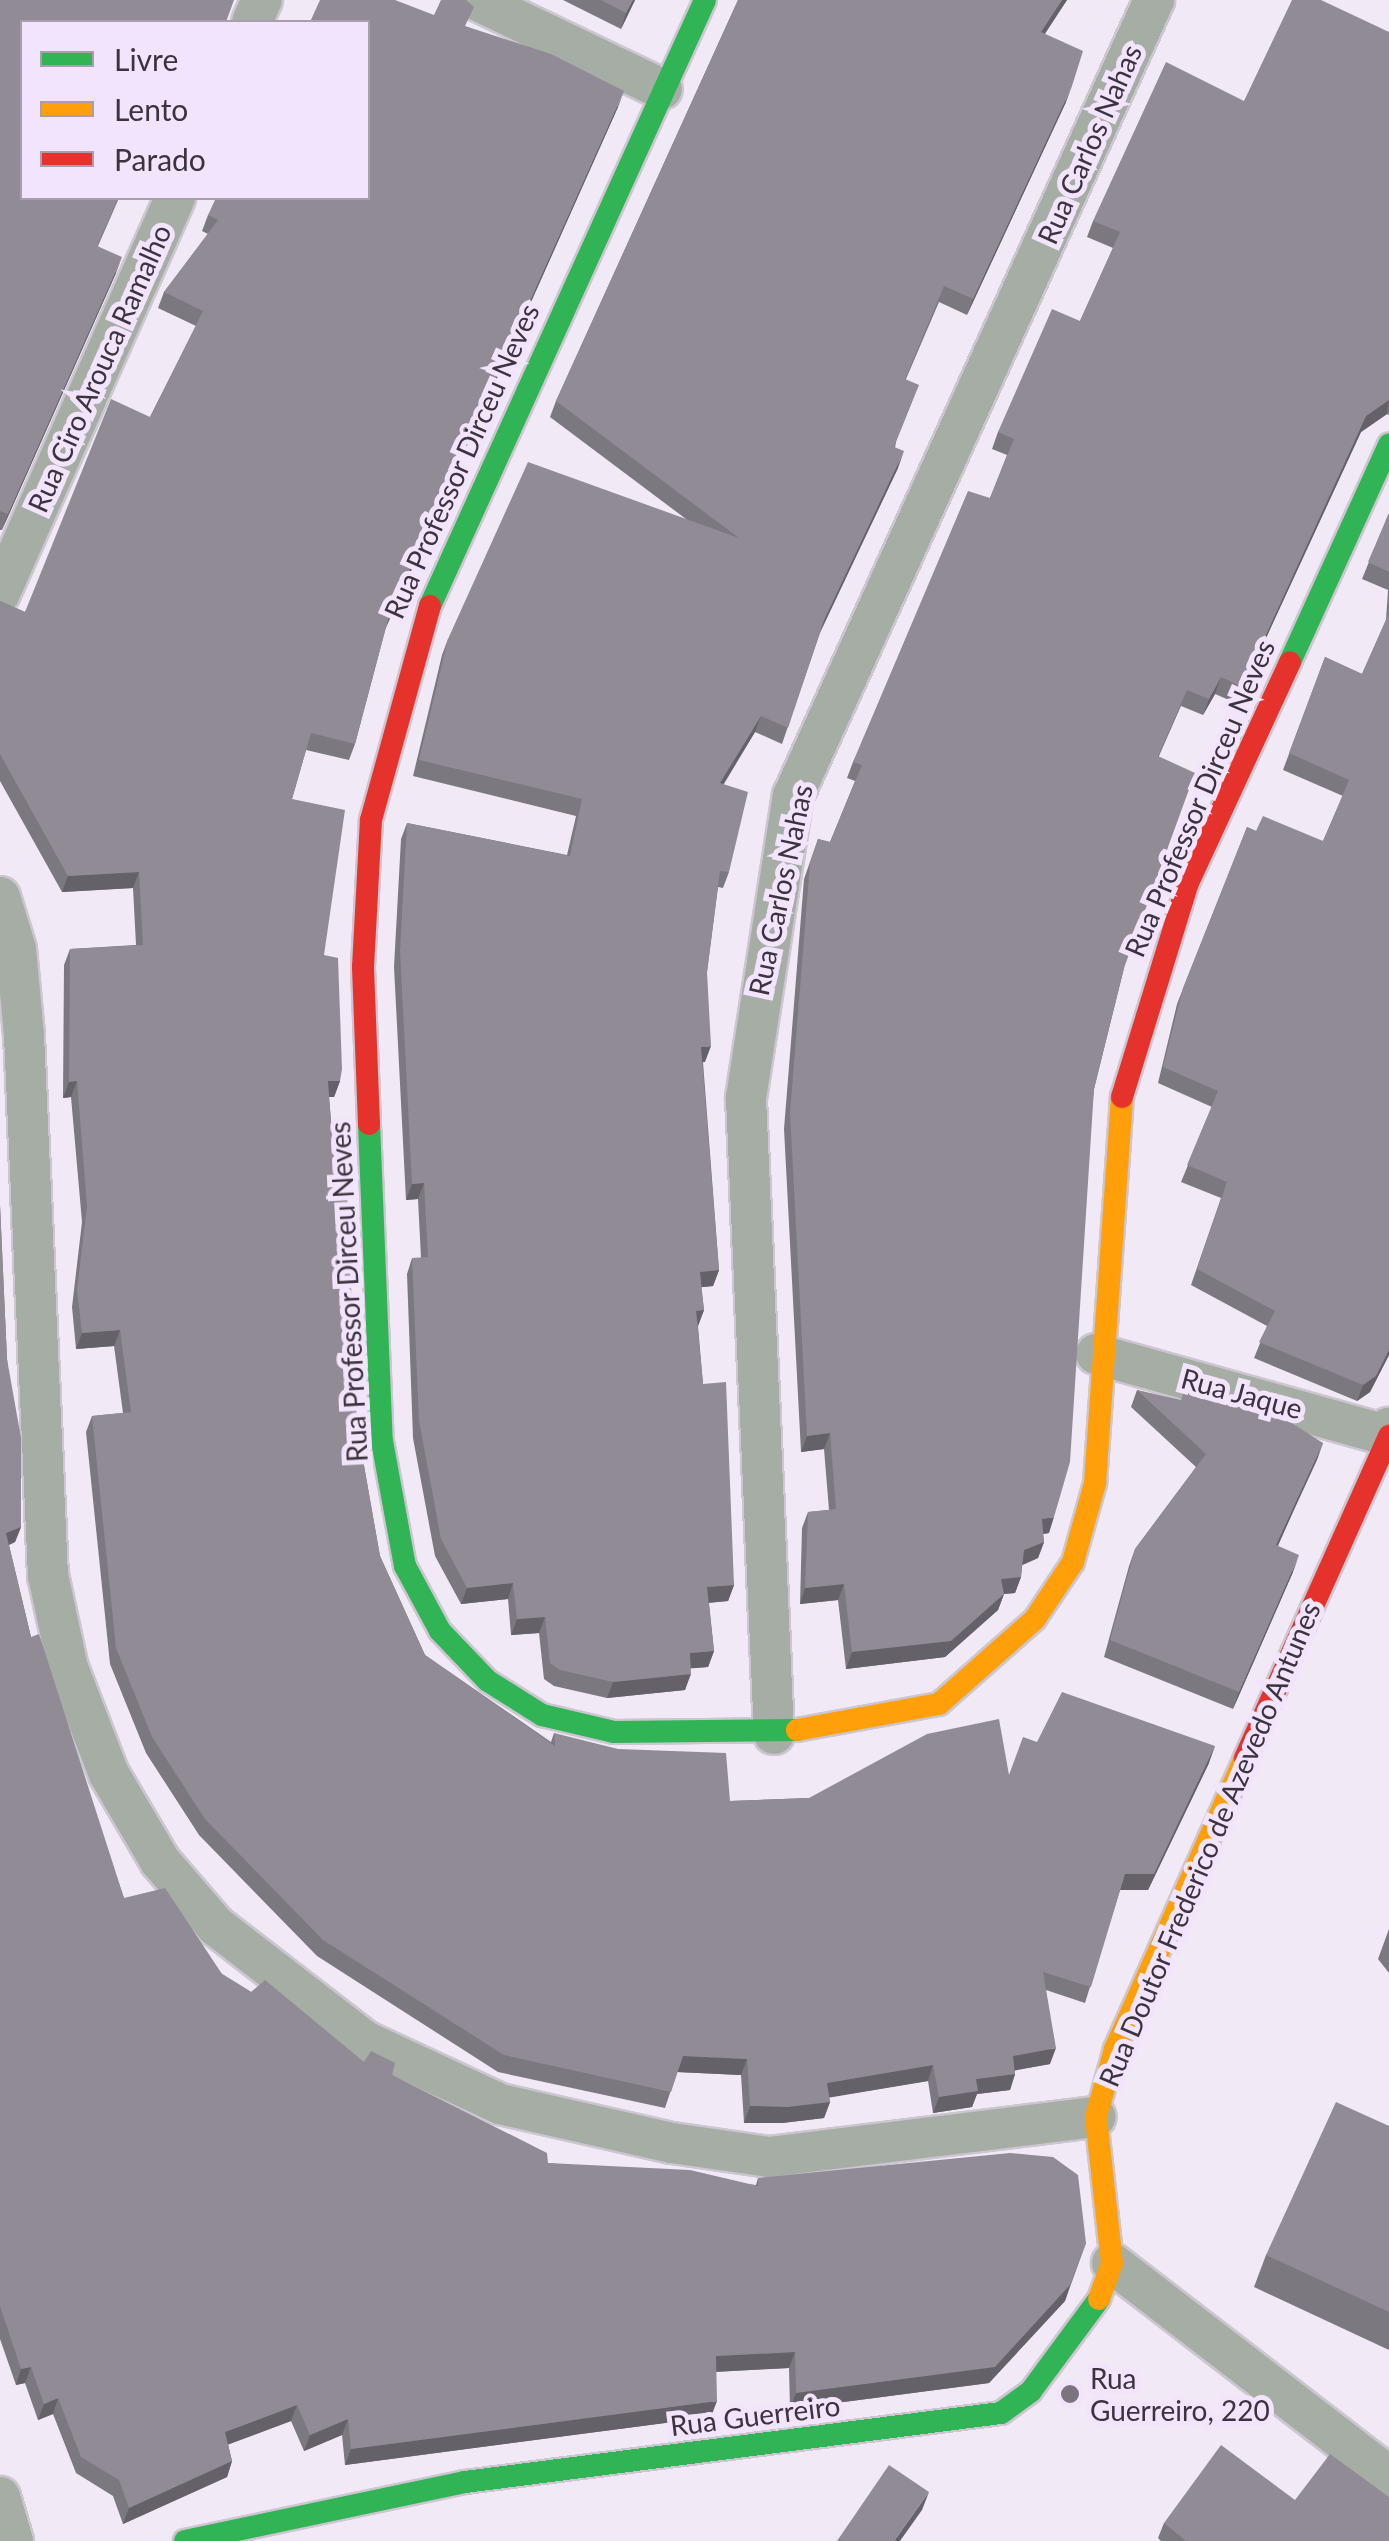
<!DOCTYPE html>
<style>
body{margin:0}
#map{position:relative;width:1389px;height:2541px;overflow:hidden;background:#f1eaf6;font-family:Lato,sans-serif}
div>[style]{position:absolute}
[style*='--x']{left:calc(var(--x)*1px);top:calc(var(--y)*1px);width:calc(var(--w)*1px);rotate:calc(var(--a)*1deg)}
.roads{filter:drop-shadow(2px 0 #ccc6d0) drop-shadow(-2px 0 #ccc6d0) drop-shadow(0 2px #ccc6d0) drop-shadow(0 -2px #ccc6d0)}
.street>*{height:40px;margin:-20px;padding:0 20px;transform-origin:20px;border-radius:20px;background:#a5ada4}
.fast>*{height:22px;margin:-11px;padding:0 11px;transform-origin:11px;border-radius:11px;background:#30b455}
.slow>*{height:22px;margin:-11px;padding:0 11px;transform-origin:11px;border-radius:11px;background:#ff9f0a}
.jam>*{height:22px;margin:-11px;padding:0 11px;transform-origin:11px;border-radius:11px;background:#e5322d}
.wall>*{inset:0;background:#7c787f}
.shaded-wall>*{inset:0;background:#656168}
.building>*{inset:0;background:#908b94}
.dots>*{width:28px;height:28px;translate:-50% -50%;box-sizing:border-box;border:5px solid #f2e4fc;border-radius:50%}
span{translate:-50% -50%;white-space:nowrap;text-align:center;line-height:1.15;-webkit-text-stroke:10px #f2e4fc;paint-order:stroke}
.street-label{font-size:28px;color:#39343d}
.poi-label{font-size:28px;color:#39343d}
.left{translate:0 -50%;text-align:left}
.legend{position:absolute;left:20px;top:20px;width:350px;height:180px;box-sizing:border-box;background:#f2e4fc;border:2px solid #a89eb0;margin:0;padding:12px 18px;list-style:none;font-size:30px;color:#39343d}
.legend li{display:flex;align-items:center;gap:20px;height:50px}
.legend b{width:50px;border:2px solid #a89eb0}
</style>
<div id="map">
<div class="roads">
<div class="street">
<div style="--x:476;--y:0;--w:206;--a:25.6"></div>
<div style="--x:252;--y:22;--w:24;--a:-66"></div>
<div style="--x:0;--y:593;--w:432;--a:-66.1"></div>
<div style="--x:0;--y:897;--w:54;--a:72.9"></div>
<div style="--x:16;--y:949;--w:86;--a:84.7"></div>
<div style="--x:24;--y:1035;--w:541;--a:87.46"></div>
<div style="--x:48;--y:1575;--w:95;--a:77.9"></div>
<div style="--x:68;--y:1668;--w:114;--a:68.9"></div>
<div style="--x:109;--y:1774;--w:101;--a:59.6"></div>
<div style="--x:160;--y:1861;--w:86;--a:49.3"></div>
<div style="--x:216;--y:1926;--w:188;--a:37.7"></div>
<div style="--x:365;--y:2041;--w:149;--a:25"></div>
<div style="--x:500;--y:2104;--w:176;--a:12.8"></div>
<div style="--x:672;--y:2143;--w:98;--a:8.2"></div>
<div style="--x:769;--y:2157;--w:329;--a:-7"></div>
<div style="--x:1096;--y:1354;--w:301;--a:15.6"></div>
<div style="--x:1386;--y:1435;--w:8;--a:-67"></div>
<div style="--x:774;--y:1734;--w:637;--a:-92.52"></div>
<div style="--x:746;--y:1098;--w:306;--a:-81.2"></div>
<div style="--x:793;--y:796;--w:874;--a:-65.6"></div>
<div style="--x:1112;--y:2263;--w:349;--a:37.6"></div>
<div style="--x:0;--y:2497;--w:46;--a:73.5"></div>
</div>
<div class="fast">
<div style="--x:430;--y:606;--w:665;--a:-65.59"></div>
<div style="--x:1290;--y:662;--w:239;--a:-65.5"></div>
<div style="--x:369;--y:1124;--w:317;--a:87.7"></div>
<div style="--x:382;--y:1441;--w:127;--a:79.6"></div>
<div style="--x:405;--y:1566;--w:74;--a:61.7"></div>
<div style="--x:440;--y:1631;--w:69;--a:46.2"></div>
<div style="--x:488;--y:1681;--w:64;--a:32.2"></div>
<div style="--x:542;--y:1715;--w:74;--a:13.3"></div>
<div style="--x:614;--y:1732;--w:183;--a:-0.6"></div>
<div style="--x:185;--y:2541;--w:286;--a:-11.9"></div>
<div style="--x:465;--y:2482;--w:540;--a:-7.34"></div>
<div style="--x:1001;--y:2413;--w:37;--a:-36"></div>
<div style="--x:1031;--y:2391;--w:114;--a:-53.5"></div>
</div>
<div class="slow">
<div style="--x:797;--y:1730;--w:144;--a:-10.4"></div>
<div style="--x:939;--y:1704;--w:128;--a:-41.5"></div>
<div style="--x:1035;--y:1619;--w:69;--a:-56.3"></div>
<div style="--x:1073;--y:1562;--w:82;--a:-74.4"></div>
<div style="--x:1095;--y:1483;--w:387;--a:-86"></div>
<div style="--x:1099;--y:2299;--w:38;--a:-70"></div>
<div style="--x:1112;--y:2263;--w:147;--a:-96.3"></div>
<div style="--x:1096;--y:2117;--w:71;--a:-74.4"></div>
<div style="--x:1115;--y:2049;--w:319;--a:-65.9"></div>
</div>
<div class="jam">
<div style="--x:1122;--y:1097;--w:224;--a:-72.9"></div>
<div style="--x:1188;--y:883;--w:243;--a:-65.2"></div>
<div style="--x:369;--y:1124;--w:157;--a:-92.2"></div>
<div style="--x:363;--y:967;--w:147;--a:-86.9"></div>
<div style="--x:371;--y:820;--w:222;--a:-74.6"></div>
<div style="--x:1245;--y:1758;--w:353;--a:-65.9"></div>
</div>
</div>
<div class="wall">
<div style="clip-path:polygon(0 0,22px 198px,119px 198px,98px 246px,116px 273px,2px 530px,0 530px)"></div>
<div style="clip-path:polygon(563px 0,635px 0,621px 29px)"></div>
<div style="clip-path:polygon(738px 0,1067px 0,1045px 34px,1066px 102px,967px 315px,939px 302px,906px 379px,895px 448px,898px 468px,820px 633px,782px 744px,755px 732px,724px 784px,729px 872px,723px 888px,718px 887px,707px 972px,705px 1062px,703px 1062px,719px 1270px,713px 1286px,701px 1287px,704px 1310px,698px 1326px,703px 1384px,734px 1585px,728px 1601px,709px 1603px,714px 1651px,708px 1667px,690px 1668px,685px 1690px,607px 1698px,554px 1686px,544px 1679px,539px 1633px,511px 1635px,508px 1599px,461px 1604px,435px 1556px,413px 1438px,407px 1274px,412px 1258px,421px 1258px,418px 1199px,406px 1200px,394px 967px,401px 839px,407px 823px,567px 855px,576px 816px,413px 776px,442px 655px,448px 639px,686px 519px,550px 417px,556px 401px)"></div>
<div style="clip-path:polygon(467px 27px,618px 107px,387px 623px,355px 744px,349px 760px,306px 750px,292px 799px,324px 955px,340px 1081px,334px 1097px,329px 1097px,357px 1426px,380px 1556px,425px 1655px,551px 1742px,554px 1733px,730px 1801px,809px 1798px,1009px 1775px,1037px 1742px,1209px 1763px,1148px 1890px,1120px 1890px,1085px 2003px,1046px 1990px,1050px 2064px,1015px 2070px,1015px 2074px,1010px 2090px,977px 2094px,972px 2107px,933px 2113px,928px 2081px,829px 2097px,830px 2102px,824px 2118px,782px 2123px,744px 2123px,741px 2075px,677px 2072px,665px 2108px,498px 2072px,317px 1956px,199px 1835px,146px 1753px,110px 1664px,86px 1432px,92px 1416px,123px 1413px,114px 1346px,76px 1349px,72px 1307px,82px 1222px,71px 1097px,63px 1098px,64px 965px,70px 949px,136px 945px,133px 888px,62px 892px,0 781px,0 601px,25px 612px,150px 417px,196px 326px,158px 308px,164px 292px,208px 234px,202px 231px,208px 215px)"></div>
<div style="clip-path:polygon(1389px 32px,1389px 415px,1387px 414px,1361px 432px,1236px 703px,1215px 694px,1203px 715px,1181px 706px,1159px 756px,1124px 968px,1094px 1089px,1049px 1533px,1043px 1534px,1044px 1542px,1038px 1558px,1022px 1565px,1021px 1577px,1015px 1593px,1004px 1594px,998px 1610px,945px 1657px,846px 1669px,838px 1600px,800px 1604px,802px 1528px,808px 1512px,829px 1510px,824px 1449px,801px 1452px,784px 1129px,804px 879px,818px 839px,830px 842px,855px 781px,847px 778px,853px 762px,990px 498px,1007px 455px,992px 449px,998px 432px,1080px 321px,1113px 248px,1087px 237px,1093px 221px,1244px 101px)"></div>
<div style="clip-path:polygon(1389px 513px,1389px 1355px,1370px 1392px,1357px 1401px,1254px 1358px,1267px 1326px,1191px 1285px,1221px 1198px,1181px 1182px,1212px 1107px,1158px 1083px,1177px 1004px,1247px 827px,1256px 831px,1323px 841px,1343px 796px,1283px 770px,1325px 657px,1362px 674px,1386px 620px,1388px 590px,1362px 579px)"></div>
<div style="clip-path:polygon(0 1205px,7px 1359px,21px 1527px,15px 1542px,9px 1545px,31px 1637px,124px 1898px,222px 1974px,364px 2062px,392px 2075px,548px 2163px,756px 2185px,758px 2178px,1086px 2243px,1065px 2301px,989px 2383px,790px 2409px,789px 2368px,716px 2372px,711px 2417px,345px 2465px,342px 2435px,304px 2451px,291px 2421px,228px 2444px,232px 2461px,227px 2477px,123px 2524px,113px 2496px,76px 2473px,53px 2414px,38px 2420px,25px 2383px,16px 2385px,0 2339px)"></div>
<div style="clip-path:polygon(1137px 1390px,1323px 1443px,1278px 1546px,1293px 1572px,1233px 1709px,1104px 1657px,1129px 1566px,1135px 1549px,1196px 1467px,1131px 1407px)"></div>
<div style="clip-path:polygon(1389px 1929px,1389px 1973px,1378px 1959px)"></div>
<div style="clip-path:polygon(1389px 2126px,1389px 2350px,1254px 2287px,1266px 2255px)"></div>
<div style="clip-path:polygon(1295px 2500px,1389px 2541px,1161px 2541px,1158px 2538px,1164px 2523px)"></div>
</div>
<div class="shaded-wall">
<div style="clip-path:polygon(633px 0,635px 0,621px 29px,626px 13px)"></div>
<div style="clip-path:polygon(1062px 0,1067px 0,1035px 48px,1041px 32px)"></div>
<div style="clip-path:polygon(1072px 86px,1066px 102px,967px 315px,973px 299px)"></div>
<div style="clip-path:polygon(624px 91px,618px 107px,384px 632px,389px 616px)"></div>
<div style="clip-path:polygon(122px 257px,116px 273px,2px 530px,8px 514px)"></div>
<div style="clip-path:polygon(1389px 400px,1387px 414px,1361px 432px,1236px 703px,1242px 687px,1366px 416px)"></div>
<div style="clip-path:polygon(904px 451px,898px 468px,818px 636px,824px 620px)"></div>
<div style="clip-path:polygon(1221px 677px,1215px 694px,1203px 715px,1209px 699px)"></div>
<div style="clip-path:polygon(761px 716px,755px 732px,714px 799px,720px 783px)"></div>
<div style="clip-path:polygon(139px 872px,133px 888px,62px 892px,68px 876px)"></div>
<div style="clip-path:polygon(711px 1046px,705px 1062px,696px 1063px,701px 1047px)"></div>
<div style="clip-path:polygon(77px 1081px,71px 1097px,63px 1098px,69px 1082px)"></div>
<div style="clip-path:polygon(328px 1081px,340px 1081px,334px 1097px,322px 1097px)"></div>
<div style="clip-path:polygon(424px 1183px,418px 1199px,406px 1200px,412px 1184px)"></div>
<div style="clip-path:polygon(719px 1270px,713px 1286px,694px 1288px,700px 1272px)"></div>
<div style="clip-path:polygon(704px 1310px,698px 1326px,696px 1311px)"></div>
<div style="clip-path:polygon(120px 1330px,114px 1346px,76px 1349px,82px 1333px)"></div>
<div style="clip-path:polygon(1389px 1350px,1389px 1355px,1370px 1392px,1357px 1401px,1363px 1385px)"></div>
<div style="clip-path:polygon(830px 1433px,824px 1449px,801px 1452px,807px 1436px)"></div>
<div style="clip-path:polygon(1323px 1443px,1317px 1460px,1270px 1562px,1276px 1545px)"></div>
<div style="clip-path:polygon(1054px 1517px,1049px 1533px,1036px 1535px,1042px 1519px)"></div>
<div style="clip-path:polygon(21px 1527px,15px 1542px,0 1549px,6px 1533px)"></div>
<div style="clip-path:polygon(1044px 1542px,1038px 1558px,1018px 1567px,1024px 1550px)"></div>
<div style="clip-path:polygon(1299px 1555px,1293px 1572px,1233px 1709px,1239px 1692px)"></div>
<div style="clip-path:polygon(1021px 1577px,1015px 1593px,1004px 1594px,998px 1610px,945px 1657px,846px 1669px,852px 1652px,1001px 1579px)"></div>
<div style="clip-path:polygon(513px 1583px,508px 1599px,461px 1604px,467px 1588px)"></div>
<div style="clip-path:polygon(844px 1584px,838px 1600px,800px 1604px,805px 1588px)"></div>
<div style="clip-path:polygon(734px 1585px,728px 1601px,702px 1603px,707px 1587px)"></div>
<div style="clip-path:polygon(545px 1617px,539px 1633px,511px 1635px,517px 1619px)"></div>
<div style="clip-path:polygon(714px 1651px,708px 1667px,684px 1669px,690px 1653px)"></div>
<div style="clip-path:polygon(691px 1674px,685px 1690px,607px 1698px,613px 1682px)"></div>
<div style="clip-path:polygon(1215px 1746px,1209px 1763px,1148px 1890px,1119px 1890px,1125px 1874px)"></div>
<div style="clip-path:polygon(1056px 2048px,1050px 2064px,1007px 2072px,1013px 2056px)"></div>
<div style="clip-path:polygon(683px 2056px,747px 2059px,741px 2075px,677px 2072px)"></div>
<div style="clip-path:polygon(933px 2065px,928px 2081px,821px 2099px,827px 2083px)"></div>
<div style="clip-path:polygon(1015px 2074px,1010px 2090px,977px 2094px,972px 2107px,933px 2113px,939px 2097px,976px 2079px)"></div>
<div style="clip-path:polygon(830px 2102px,824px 2118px,782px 2123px,744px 2123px,750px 2106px)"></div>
<div style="clip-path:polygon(1070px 2285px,1065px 2301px,989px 2383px,790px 2409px,796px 2393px)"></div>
<div style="clip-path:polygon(795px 2352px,789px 2368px,710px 2372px,716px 2356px)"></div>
<div style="clip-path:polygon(31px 2367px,25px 2383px,16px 2385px,21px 2369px)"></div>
<div style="clip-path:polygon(58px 2398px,53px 2414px,38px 2420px,44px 2404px)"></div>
<div style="clip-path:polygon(717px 2401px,711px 2417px,345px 2465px,351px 2449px)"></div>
<div style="clip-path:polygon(297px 2405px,291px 2421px,219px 2448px,225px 2432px)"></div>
<div style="clip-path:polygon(348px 2419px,342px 2435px,304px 2451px,310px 2435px)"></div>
<div style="clip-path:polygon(232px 2461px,227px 2477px,123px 2524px,129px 2508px)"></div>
<div style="clip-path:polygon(929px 2492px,922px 2510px,900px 2541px,894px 2541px)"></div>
</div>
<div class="building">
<div style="clip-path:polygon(0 0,234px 0,226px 22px,22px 22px,22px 198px,118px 198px,97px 246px,122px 257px,8px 514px,0 511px)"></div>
<div style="clip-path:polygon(320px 0,395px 0,434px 15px,441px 0,466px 0,474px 7px,465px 26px,551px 54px,624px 91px,389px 616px,355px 744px,311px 733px,292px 799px,345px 810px,324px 955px,338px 958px,342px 1069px,340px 1081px,328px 1081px,334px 1165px,346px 1165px,357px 1426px,380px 1556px,425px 1655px,555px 1746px,554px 1733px,618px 1749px,726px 1753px,730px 1801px,809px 1798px,927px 1734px,999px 1719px,1009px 1775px,1023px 1737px,1037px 1742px,1062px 1692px,1215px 1746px,1154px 1874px,1125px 1874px,1091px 1987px,1043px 1972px,1056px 2048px,1013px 2056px,1015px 2074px,976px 2079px,978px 2091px,939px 2097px,933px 2065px,827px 2083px,830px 2102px,788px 2107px,750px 2106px,747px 2059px,683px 2056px,671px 2092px,504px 2055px,323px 1940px,205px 1819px,152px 1737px,116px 1648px,92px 1416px,131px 1412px,120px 1330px,82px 1333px,77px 1290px,87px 1206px,77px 1081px,69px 1082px,70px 949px,143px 945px,139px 872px,68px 876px,0 754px,0 601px,25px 612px,111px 399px,150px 417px,203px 311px,164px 292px,218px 220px,208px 215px,216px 198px,368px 198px,368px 22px,310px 22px)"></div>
<div style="clip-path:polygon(601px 0,633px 0,626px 13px)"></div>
<div style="clip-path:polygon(738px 0,1062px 0,1041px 32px,1083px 51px,1072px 86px,973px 299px,944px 286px,905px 379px,919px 385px,894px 447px,904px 451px,824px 620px,788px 728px,761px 716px,720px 783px,748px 792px,729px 872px,720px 871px,707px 972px,711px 1046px,701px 1047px,719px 1270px,700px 1272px,704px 1310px,696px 1311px,703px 1384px,726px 1382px,734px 1585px,707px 1587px,714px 1651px,690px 1653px,691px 1674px,613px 1682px,560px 1670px,550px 1663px,545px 1617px,517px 1619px,513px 1583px,467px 1588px,441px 1539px,419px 1421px,412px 1258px,428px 1257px,424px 1183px,412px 1184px,400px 951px,407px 823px,570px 856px,582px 799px,419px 760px,448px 639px,528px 462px,739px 538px,556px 401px)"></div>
<div style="clip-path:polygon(1292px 0,1321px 0,1389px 32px,1389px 400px,1366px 416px,1242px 687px,1221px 677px,1209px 699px,1187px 690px,1158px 756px,1195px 773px,1124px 968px,1094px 1089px,1070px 1462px,1054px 1517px,1042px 1519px,1044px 1542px,1024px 1550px,1021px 1577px,1001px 1579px,1004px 1594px,951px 1641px,852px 1652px,844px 1584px,805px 1588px,808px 1512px,836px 1509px,830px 1433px,807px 1436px,790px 1113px,810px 863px,818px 839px,830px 842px,862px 765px,853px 762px,968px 491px,990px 498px,1014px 439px,998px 432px,1052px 309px,1080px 321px,1120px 232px,1093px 221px,1166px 62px,1244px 101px)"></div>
<div style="clip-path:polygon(1389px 513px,1389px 572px,1368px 562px)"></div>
<div style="clip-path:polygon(1389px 613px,1389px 1350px,1376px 1376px,1363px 1385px,1259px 1342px,1275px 1311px,1197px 1269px,1227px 1182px,1187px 1165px,1218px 1091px,1163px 1067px,1183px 988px,1247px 827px,1256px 831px,1263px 816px,1323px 841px,1349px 780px,1289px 753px,1325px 657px,1362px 674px)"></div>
<div style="clip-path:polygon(0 1205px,7px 1359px,21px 1438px,21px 1527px,6px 1533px,31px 1637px,39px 1634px,124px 1898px,165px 1888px,222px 1974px,251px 1992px,265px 1980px,364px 2062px,371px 2051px,395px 2063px,392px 2075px,547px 2153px,548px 2163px,690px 2170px,758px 2186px,758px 2178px,1010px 2153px,1053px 2157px,1078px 2175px,1086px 2243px,1070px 2285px,995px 2367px,796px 2393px,795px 2352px,716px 2356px,717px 2401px,351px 2449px,348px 2419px,310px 2435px,297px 2405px,225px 2432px,232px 2461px,129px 2508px,119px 2480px,81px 2457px,58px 2398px,44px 2404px,31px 2367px,21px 2369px,0 2306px)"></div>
<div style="clip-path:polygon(1137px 1390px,1181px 1400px,1184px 1390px,1282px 1417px,1323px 1443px,1276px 1545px,1299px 1555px,1239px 1692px,1110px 1640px,1135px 1549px,1206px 1454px)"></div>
<div style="clip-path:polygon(1336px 2102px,1389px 2126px,1389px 2312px,1266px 2255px)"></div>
<div style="clip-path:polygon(1221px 2445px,1295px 2500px,1330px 2454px,1389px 2497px,1389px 2541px,1186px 2541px,1164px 2523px)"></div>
<div style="clip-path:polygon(889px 2465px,929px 2492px,894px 2541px,837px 2541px)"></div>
</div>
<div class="dots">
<div style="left:1070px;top:2394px;background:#79747e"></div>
</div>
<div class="street-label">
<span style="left:1089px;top:144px;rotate:-66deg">Rua Carlos Nahas</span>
<span style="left:99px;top:368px;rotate:-66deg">Rua Ciro Arouca Ramalho</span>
<span style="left:461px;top:461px;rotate:-66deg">Rua Professor Dirceu Neves</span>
<span style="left:1199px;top:798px;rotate:-67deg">Rua Professor Dirceu Neves</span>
<span style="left:780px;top:890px;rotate:-78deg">Rua Carlos Nahas</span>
<span style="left:348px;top:1292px;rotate:-93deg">Rua Professor Dirceu Neves</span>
<span style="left:1242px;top:1393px;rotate:15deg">Rua Jaque</span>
<span style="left:1209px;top:1844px;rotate:-67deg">Rua Doutor Frederico de Azevedo Antunes</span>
<span style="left:755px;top:2415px;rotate:-7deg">Rua Guerreiro</span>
</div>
<div class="poi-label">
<span class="left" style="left:1090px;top:2394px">Rua<br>Guerreiro, 220</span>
</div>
<ul class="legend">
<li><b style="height:12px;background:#30b455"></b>Livre</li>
<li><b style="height:12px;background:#ff9f0a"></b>Lento</li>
<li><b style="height:12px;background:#e5322d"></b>Parado</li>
</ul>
</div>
